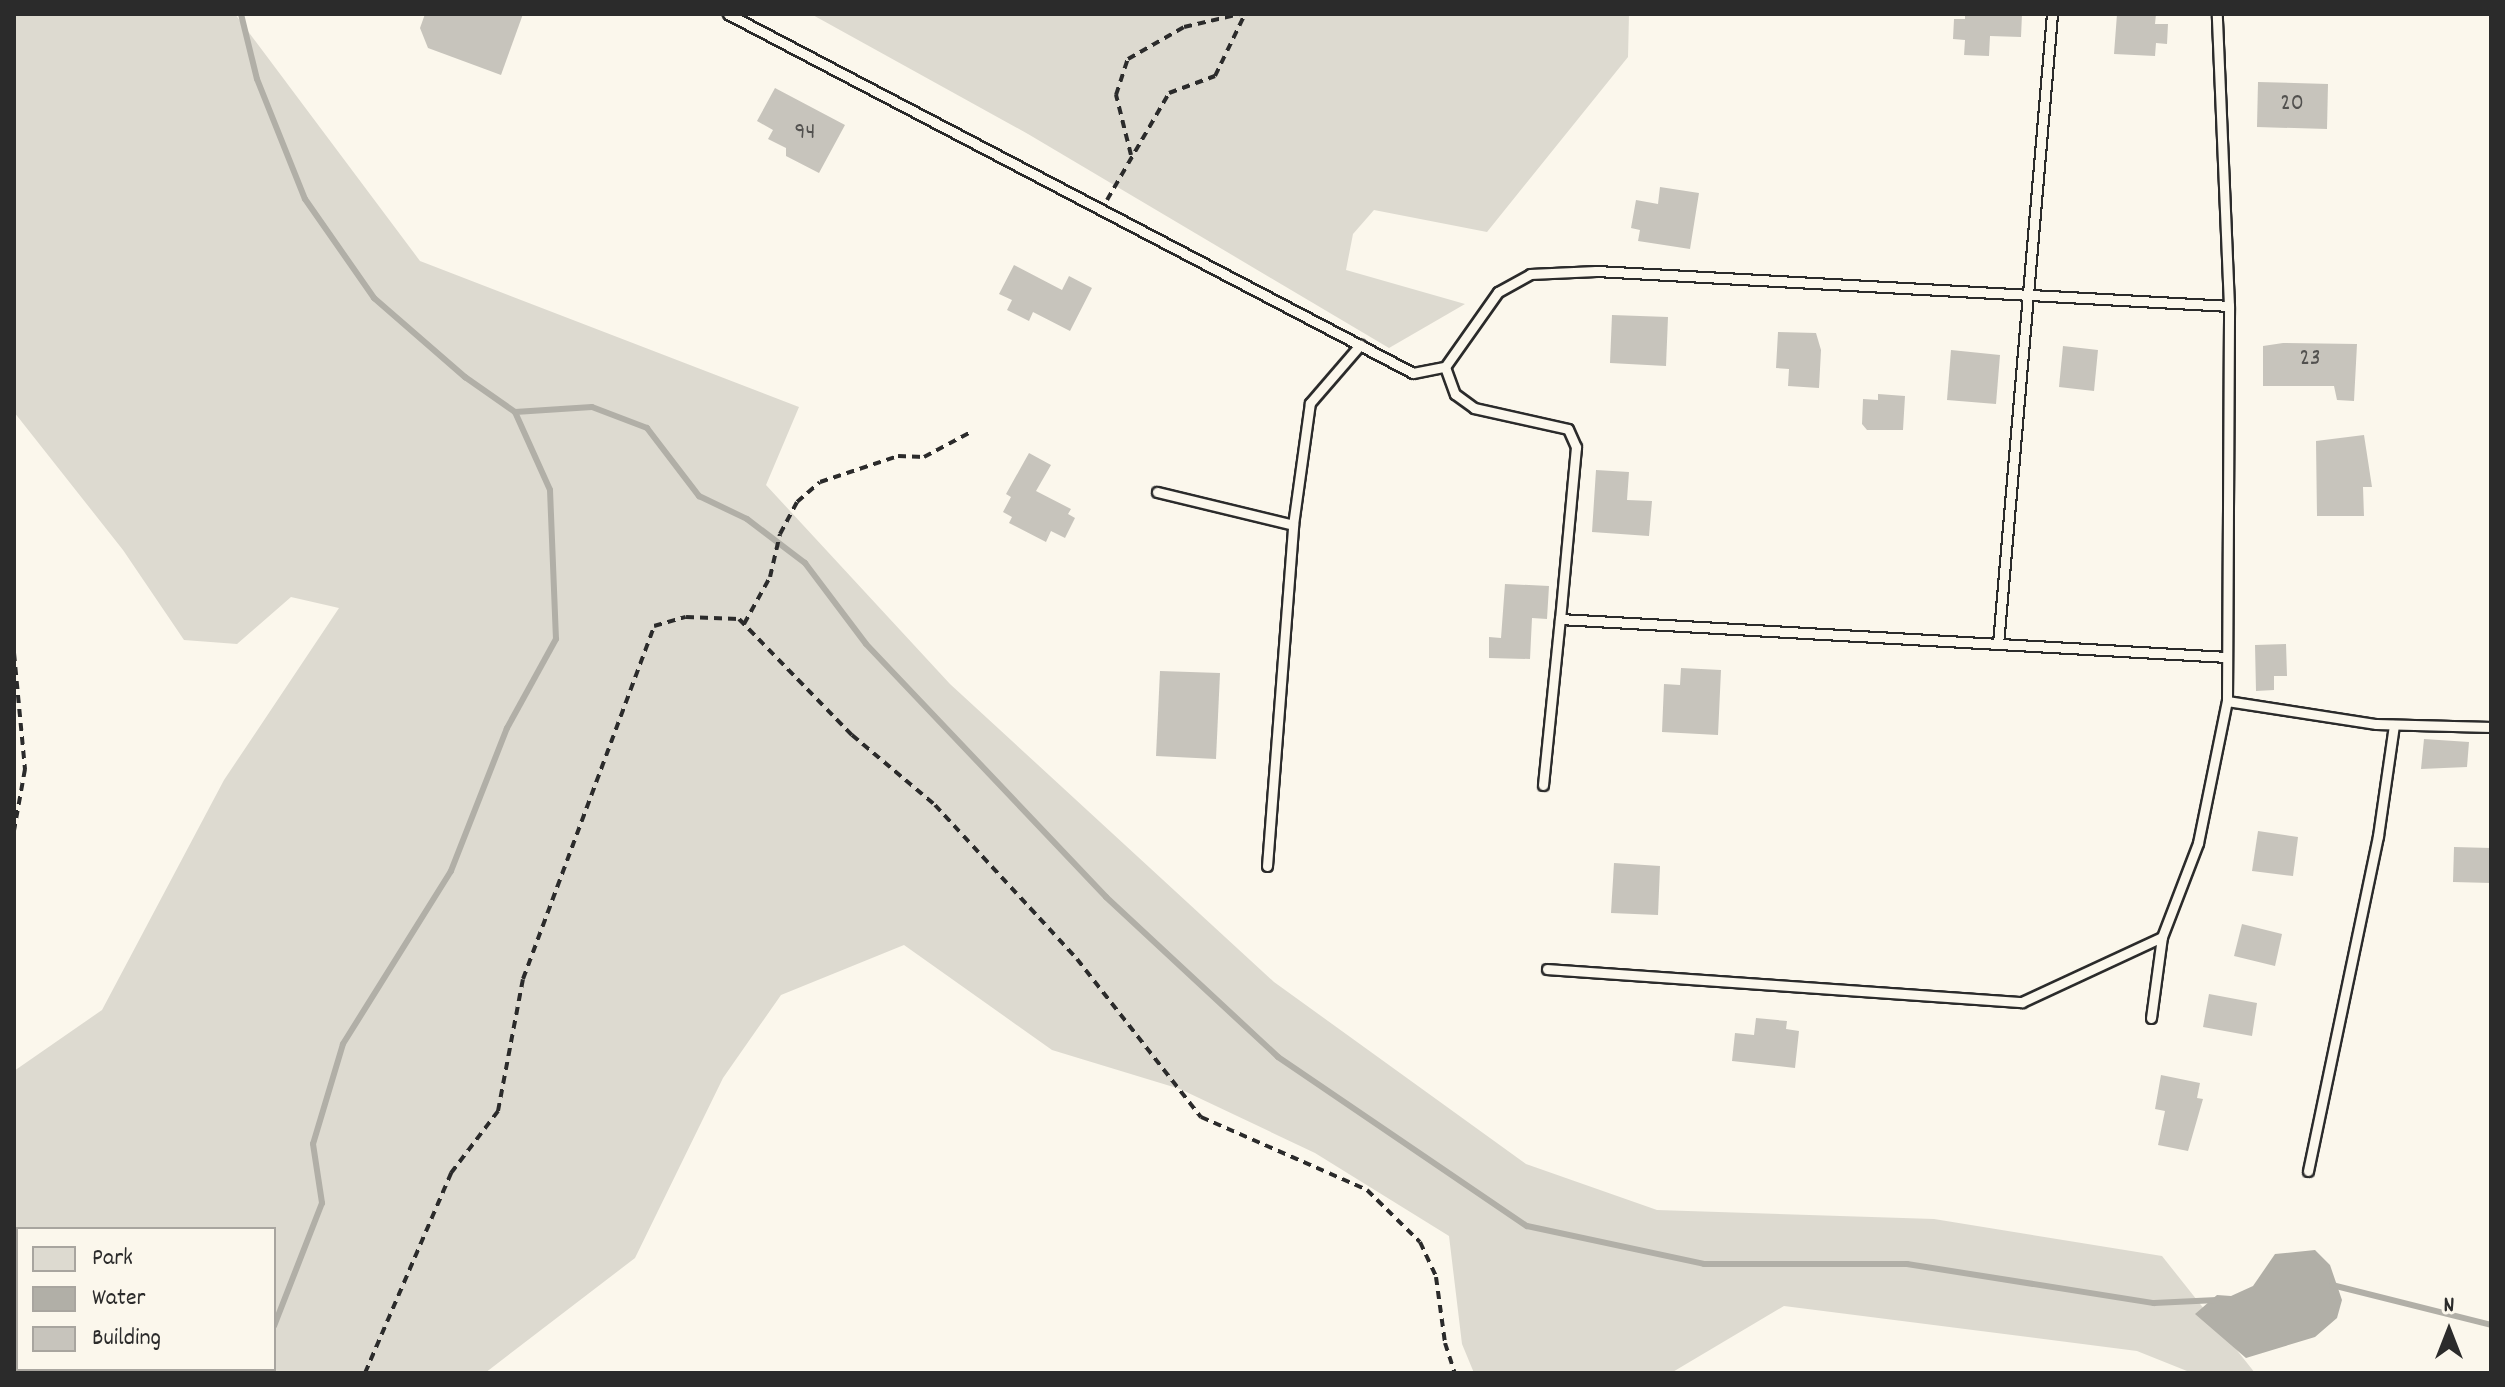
<!DOCTYPE html>
<style>
body{margin:0}
#map{position:relative;width:2505px;height:1387px;overflow:hidden;background:#fbf7ec;font-family:Dekko,sans-serif}
div>[style]{position:absolute}
[style*='--x']{left:calc(var(--x)*1px);top:calc(var(--y)*1px);width:calc(var(--w)*1px);rotate:calc(var(--a)*1deg)}
.green>*{inset:0;background:#dddad0}
.water>*{inset:0;background:#b1afa7}
.stream>*{height:6px;margin:-3px;padding:0 3px;transform-origin:3px;border-radius:3px;background:#b1afa7}
.building>*{inset:0;background:#c7c4bc}
.path>*{height:4px;margin-top:-2px;transform-origin:0;background:repeating-linear-gradient(90deg,#2b2b2b 0 8px,transparent 0 14px)}
.roads{filter:drop-shadow(2px 0 #2b2b2b) drop-shadow(-2px 0 #2b2b2b) drop-shadow(0 2px #2b2b2b) drop-shadow(0 -2px #2b2b2b)}
.lane>*{height:9px;margin:-4.5px;padding:0 4.5px;transform-origin:4.5px;border-radius:4.5px;background:#fbf7ec}
span{translate:-50% -50%;white-space:nowrap;text-align:center;line-height:1.15;-webkit-text-stroke:6px #fbf7ec;paint-order:stroke}
.number-label{font-size:24px;color:#52514f}
.number-label span{-webkit-text-stroke-width:0}
.frame{position:absolute;inset:0;border:16px solid #2b2b2b;pointer-events:none}
.legend{position:absolute;left:16px;top:1227px;width:260px;height:144px;box-sizing:border-box;background:#fbf7ec;border:2px solid #a8a59f;margin:0;padding:10px 14px;list-style:none;font-size:24px;color:#2b2b2b}
.legend li{display:flex;align-items:center;gap:16px;height:40px}
.legend b{width:40px;border:2px solid #a8a59f}
.north{position:absolute;left:2409px;top:1291px;width:80px;height:80px;-webkit-text-stroke:6px #fbf7ec;paint-order:stroke;rotate:0deg;font-size:22px;font-weight:700;line-height:32px;text-align:center;color:#2b2b2b}
.north::after{content:'';display:block;margin:auto;width:28px;height:36px;background:#2b2b2b;clip-path:polygon(50% 0,100% 100%,50% 72%,0 100%)}
</style>
<div id="map">
<div class="green">
<div style="clip-path:polygon(evenodd,14px 14px,235px 14px,420px 261px,799px 407px,766px 485px,950px 684px,1274px 982px,1526px 1164px,1657px 1210px,1934px 1219px,2162px 1256px,2255px 1373px,2192px 1373px,2137px 1351px,1784px 1306px,1671px 1373px,1474px 1373px,1462px 1344px,1449px 1236px,1315px 1153px,1180px 1089px,1052px 1050px,904px 945px,781px 995px,723px 1078px,635px 1258px,485px 1373px,14px 1373px,14px 1071px,102px 1010px,224px 780px,339px 608px,291px 597px,237px 644px,184px 640px,123px 550px,14px 412px,14px 14px,18px 1229px,274px 1229px,274px 1369px,18px 1369px,18px 1229px)"></div>
<div style="clip-path:polygon(811px 14px,1629px 14px,1628px 57px,1487px 232px,1374px 210px,1353px 234px,1346px 270px,1465px 304px,1389px 348px,1028px 134px)"></div>
</div>
<div class="water">
<div style="clip-path:polygon(2315px 1250px,2330px 1265px,2342px 1300px,2337px 1318px,2315px 1337px,2246px 1358px,2195px 1314px,2217px 1295px,2231px 1296px,2253px 1286px,2275px 1254px)"></div>
</div>
<div class="stream">
<div style="--x:241;--y:14;--w:67;--a:76.2"></div>
<div style="--x:257;--y:79;--w:129;--a:68.2"></div>
<div style="--x:305;--y:199;--w:121;--a:55.1"></div>
<div style="--x:374;--y:298;--w:121;--a:41"></div>
<div style="--x:465;--y:377;--w:61;--a:35"></div>
<div style="--x:515;--y:412;--w:85;--a:65.8"></div>
<div style="--x:550;--y:490;--w:149;--a:87.7"></div>
<div style="--x:556;--y:639;--w:102;--a:118.8"></div>
<div style="--x:507;--y:728;--w:154;--a:111.4"></div>
<div style="--x:451;--y:871;--w:204;--a:122"></div>
<div style="--x:343;--y:1044;--w:104;--a:106.7"></div>
<div style="--x:313;--y:1144;--w:60;--a:81.3"></div>
<div style="--x:322;--y:1203;--w:132;--a:111.3"></div>
<div style="--x:515;--y:412;--w:77;--a:-3.7"></div>
<div style="--x:592;--y:407;--w:59;--a:20.9"></div>
<div style="--x:647;--y:428;--w:86;--a:52.6"></div>
<div style="--x:699;--y:496;--w:53;--a:25.6"></div>
<div style="--x:747;--y:519;--w:73;--a:37.2"></div>
<div style="--x:805;--y:563;--w:101;--a:53"></div>
<div style="--x:866;--y:644;--w:349;--a:46.5"></div>
<div style="--x:1106;--y:897;--w:235;--a:42.9"></div>
<div style="--x:1278;--y:1057;--w:301;--a:34.2"></div>
<div style="--x:1527;--y:1226;--w:181;--a:12.1"></div>
<div style="--x:1704;--y:1264;--w:203;--a:0"></div>
<div style="--x:1907;--y:1264;--w:250;--a:9"></div>
<div style="--x:2154;--y:1303;--w:63;--a:-2.7"></div>
<div style="--x:2332;--y:1285;--w:164;--a:14.1"></div>
<div style="--x:256;--y:1373;--w:4;--a:-76"></div>
</div>
<div class="building">
<div style="clip-path:polygon(425px 14px,523px 14px,501px 75px,428px 48px,420px 28px)"></div>
<div style="clip-path:polygon(1965px 14px,2022px 14px,2021px 37px,1990px 36px,1989px 56px,1964px 55px,1965px 40px,1953px 39px,1954px 19px,1965px 19px)"></div>
<div style="clip-path:polygon(2117px 14px,2156px 14px,2155px 24px,2168px 24px,2167px 44px,2156px 43px,2155px 56px,2114px 54px)"></div>
<div style="clip-path:polygon(2258px 82px,2328px 84px,2327px 129px,2257px 127px)"></div>
<div style="clip-path:polygon(775px 88px,845px 125px,819px 173px,786px 156px,786px 148px,768px 139px,773px 130px,757px 121px)"></div>
<div style="clip-path:polygon(1660px 187px,1699px 193px,1690px 249px,1638px 241px,1640px 230px,1631px 228px,1636px 200px,1658px 204px)"></div>
<div style="clip-path:polygon(1014px 265px,1062px 290px,1069px 276px,1092px 288px,1070px 331px,1033px 312px,1029px 321px,1007px 310px,1012px 300px,999px 294px)"></div>
<div style="clip-path:polygon(1612px 315px,1668px 317px,1666px 366px,1610px 363px)"></div>
<div style="clip-path:polygon(1778px 332px,1816px 333px,1821px 350px,1819px 388px,1788px 386px,1789px 369px,1776px 368px)"></div>
<div style="clip-path:polygon(2283px 343px,2357px 344px,2354px 401px,2337px 400px,2334px 386px,2263px 386px,2263px 346px)"></div>
<div style="clip-path:polygon(2063px 346px,2098px 350px,2094px 391px,2059px 387px)"></div>
<div style="clip-path:polygon(1951px 350px,2000px 355px,1996px 404px,1947px 400px)"></div>
<div style="clip-path:polygon(1878px 394px,1905px 396px,1903px 430px,1867px 430px,1862px 424px,1863px 399px,1878px 400px)"></div>
<div style="clip-path:polygon(2364px 435px,2372px 487px,2363px 487px,2364px 516px,2317px 516px,2316px 441px)"></div>
<div style="clip-path:polygon(1029px 453px,1051px 465px,1036px 491px,1071px 509px,1068px 514px,1075px 518px,1065px 538px,1051px 531px,1046px 542px,1009px 523px,1012px 517px,1003px 512px,1011px 497px,1006px 494px)"></div>
<div style="clip-path:polygon(1596px 470px,1629px 472px,1627px 500px,1652px 501px,1649px 536px,1592px 532px)"></div>
<div style="clip-path:polygon(1505px 584px,1549px 586px,1547px 619px,1532px 618px,1530px 659px,1489px 658px,1489px 637px,1501px 638px)"></div>
<div style="clip-path:polygon(2286px 644px,2287px 676px,2274px 676px,2274px 690px,2256px 691px,2255px 645px)"></div>
<div style="clip-path:polygon(1681px 668px,1721px 670px,1718px 735px,1662px 732px,1664px 684px,1680px 685px)"></div>
<div style="clip-path:polygon(1160px 671px,1220px 673px,1216px 759px,1156px 756px)"></div>
<div style="clip-path:polygon(2424px 739px,2469px 742px,2467px 767px,2421px 769px)"></div>
<div style="clip-path:polygon(2258px 831px,2298px 837px,2293px 876px,2252px 871px)"></div>
<div style="clip-path:polygon(2454px 847px,2491px 848px,2491px 883px,2453px 882px)"></div>
<div style="clip-path:polygon(1614px 863px,1660px 866px,1658px 915px,1611px 913px)"></div>
<div style="clip-path:polygon(2242px 924px,2282px 934px,2275px 966px,2234px 956px)"></div>
<div style="clip-path:polygon(2209px 994px,2257px 1003px,2252px 1036px,2203px 1027px)"></div>
<div style="clip-path:polygon(1756px 1018px,1787px 1021px,1786px 1029px,1799px 1031px,1795px 1068px,1732px 1061px,1735px 1033px,1754px 1035px)"></div>
<div style="clip-path:polygon(2161px 1075px,2200px 1083px,2197px 1098px,2203px 1099px,2188px 1151px,2158px 1145px,2165px 1111px,2155px 1109px)"></div>
</div>
<div class="path">
<div style="--x:1131;--y:155;--w:62;--a:-104"></div>
<div style="--x:1116;--y:95;--w:38;--a:-72"></div>
<div style="--x:1128;--y:59;--w:64;--a:-29.7"></div>
<div style="--x:1184;--y:27;--w:57;--a:-13.1"></div>
<div style="--x:1107;--y:200;--w:124;--a:-59.9"></div>
<div style="--x:1169;--y:93;--w:49;--a:-20.3"></div>
<div style="--x:1215;--y:76;--w:69;--a:-64.2"></div>
<div style="--x:744;--y:624;--w:54;--a:-61"></div>
<div style="--x:770;--y:577;--w:44;--a:-76.9"></div>
<div style="--x:780;--y:534;--w:36;--a:-62"></div>
<div style="--x:797;--y:502;--w:30;--a:-41"></div>
<div style="--x:820;--y:482;--w:82;--a:-18.4"></div>
<div style="--x:898;--y:456;--w:26;--a:2"></div>
<div style="--x:924;--y:457;--w:51;--a:-28.1"></div>
<div style="--x:14;--y:653;--w:117;--a:84.6"></div>
<div style="--x:25;--y:769;--w:63;--a:100.1"></div>
<div style="--x:365;--y:1373;--w:218;--a:-66.7"></div>
<div style="--x:451;--y:1173;--w:78;--a:-52.8"></div>
<div style="--x:498;--y:1111;--w:134;--a:-79.3"></div>
<div style="--x:523;--y:979;--w:377;--a:-69.6"></div>
<div style="--x:654;--y:626;--w:33;--a:-16"></div>
<div style="--x:686;--y:617;--w:53;--a:2.2"></div>
<div style="--x:739;--y:619;--w:162;--a:45.8"></div>
<div style="--x:852;--y:735;--w:109;--a:40.1"></div>
<div style="--x:935;--y:805;--w:209;--a:47.3"></div>
<div style="--x:1077;--y:959;--w:201;--a:51.9"></div>
<div style="--x:1201;--y:1117;--w:181;--a:23.7"></div>
<div style="--x:1367;--y:1190;--w:74;--a:44.5"></div>
<div style="--x:1420;--y:1242;--w:38;--a:65"></div>
<div style="--x:1436;--y:1277;--w:67;--a:82.2"></div>
<div style="--x:1445;--y:1343;--w:32;--a:72"></div>
</div>
<div class="roads">
<div class="lane">
<div style="--x:728;--y:14;--w:773;--a:27.66"></div>
<div style="--x:1413;--y:373;--w:33;--a:-11"></div>
<div style="--x:1445;--y:367;--w:92;--a:-54.8"></div>
<div style="--x:1498;--y:292;--w:37;--a:-29"></div>
<div style="--x:1530;--y:274;--w:66;--a:-2.6"></div>
<div style="--x:1596;--y:271;--w:634;--a:3.16"></div>
<div style="--x:1445;--y:367;--w:29;--a:70"></div>
<div style="--x:1455;--y:394;--w:24;--a:36"></div>
<div style="--x:1474;--y:408;--w:96;--a:12.6"></div>
<div style="--x:1568;--y:429;--w:20;--a:66"></div>
<div style="--x:1576;--y:447;--w:173;--a:95.3"></div>
<div style="--x:1560;--y:619;--w:668;--a:3.26"></div>
<div style="--x:1157;--y:492;--w:140;--a:13.6"></div>
<div style="--x:1998;--y:644;--w:632;--a:-85.1"></div>
<div style="--x:2227;--y:701;--w:151;--a:8.8"></div>
<div style="--x:2376;--y:724;--w:115;--a:1.5"></div>
<div style="--x:1543;--y:785;--w:167;--a:-84.2"></div>
<div style="--x:1267;--y:866;--w:342;--a:-85.6"></div>
<div style="--x:1293;--y:525;--w:123;--a:-82.1"></div>
<div style="--x:1310;--y:403;--w:77;--a:-49.2"></div>
<div style="--x:1547;--y:969;--w:476;--a:4"></div>
<div style="--x:2022;--y:1002;--w:154;--a:-24.9"></div>
<div style="--x:2162;--y:937;--w:101;--a:-69"></div>
<div style="--x:2198;--y:843;--w:145;--a:-78.5"></div>
<div style="--x:2227;--y:701;--w:395;--a:-89.7"></div>
<div style="--x:2229;--y:306;--w:292;--a:-92.4"></div>
<div style="--x:2151;--y:1018;--w:82;--a:-82.3"></div>
<div style="--x:2308;--y:1171;--w:342;--a:-78.2"></div>
<div style="--x:2378;--y:836;--w:112;--a:-81.8"></div>
</div>
</div>
<div class="number-label">
<span style="left:2292px;top:105px">20</span>
<span style="left:805px;top:134px">94</span>
<span style="left:2310px;top:360px">23</span>
</div>
<div class="frame"></div>
<ul class="legend">
<li><b style="height:22px;background:#dddad0"></b>Park</li>
<li><b style="height:22px;background:#b1afa7"></b>Water</li>
<li><b style="height:22px;background:#c7c4bc"></b>Building</li>
</ul>
<div class="north">N</div>
</div>
